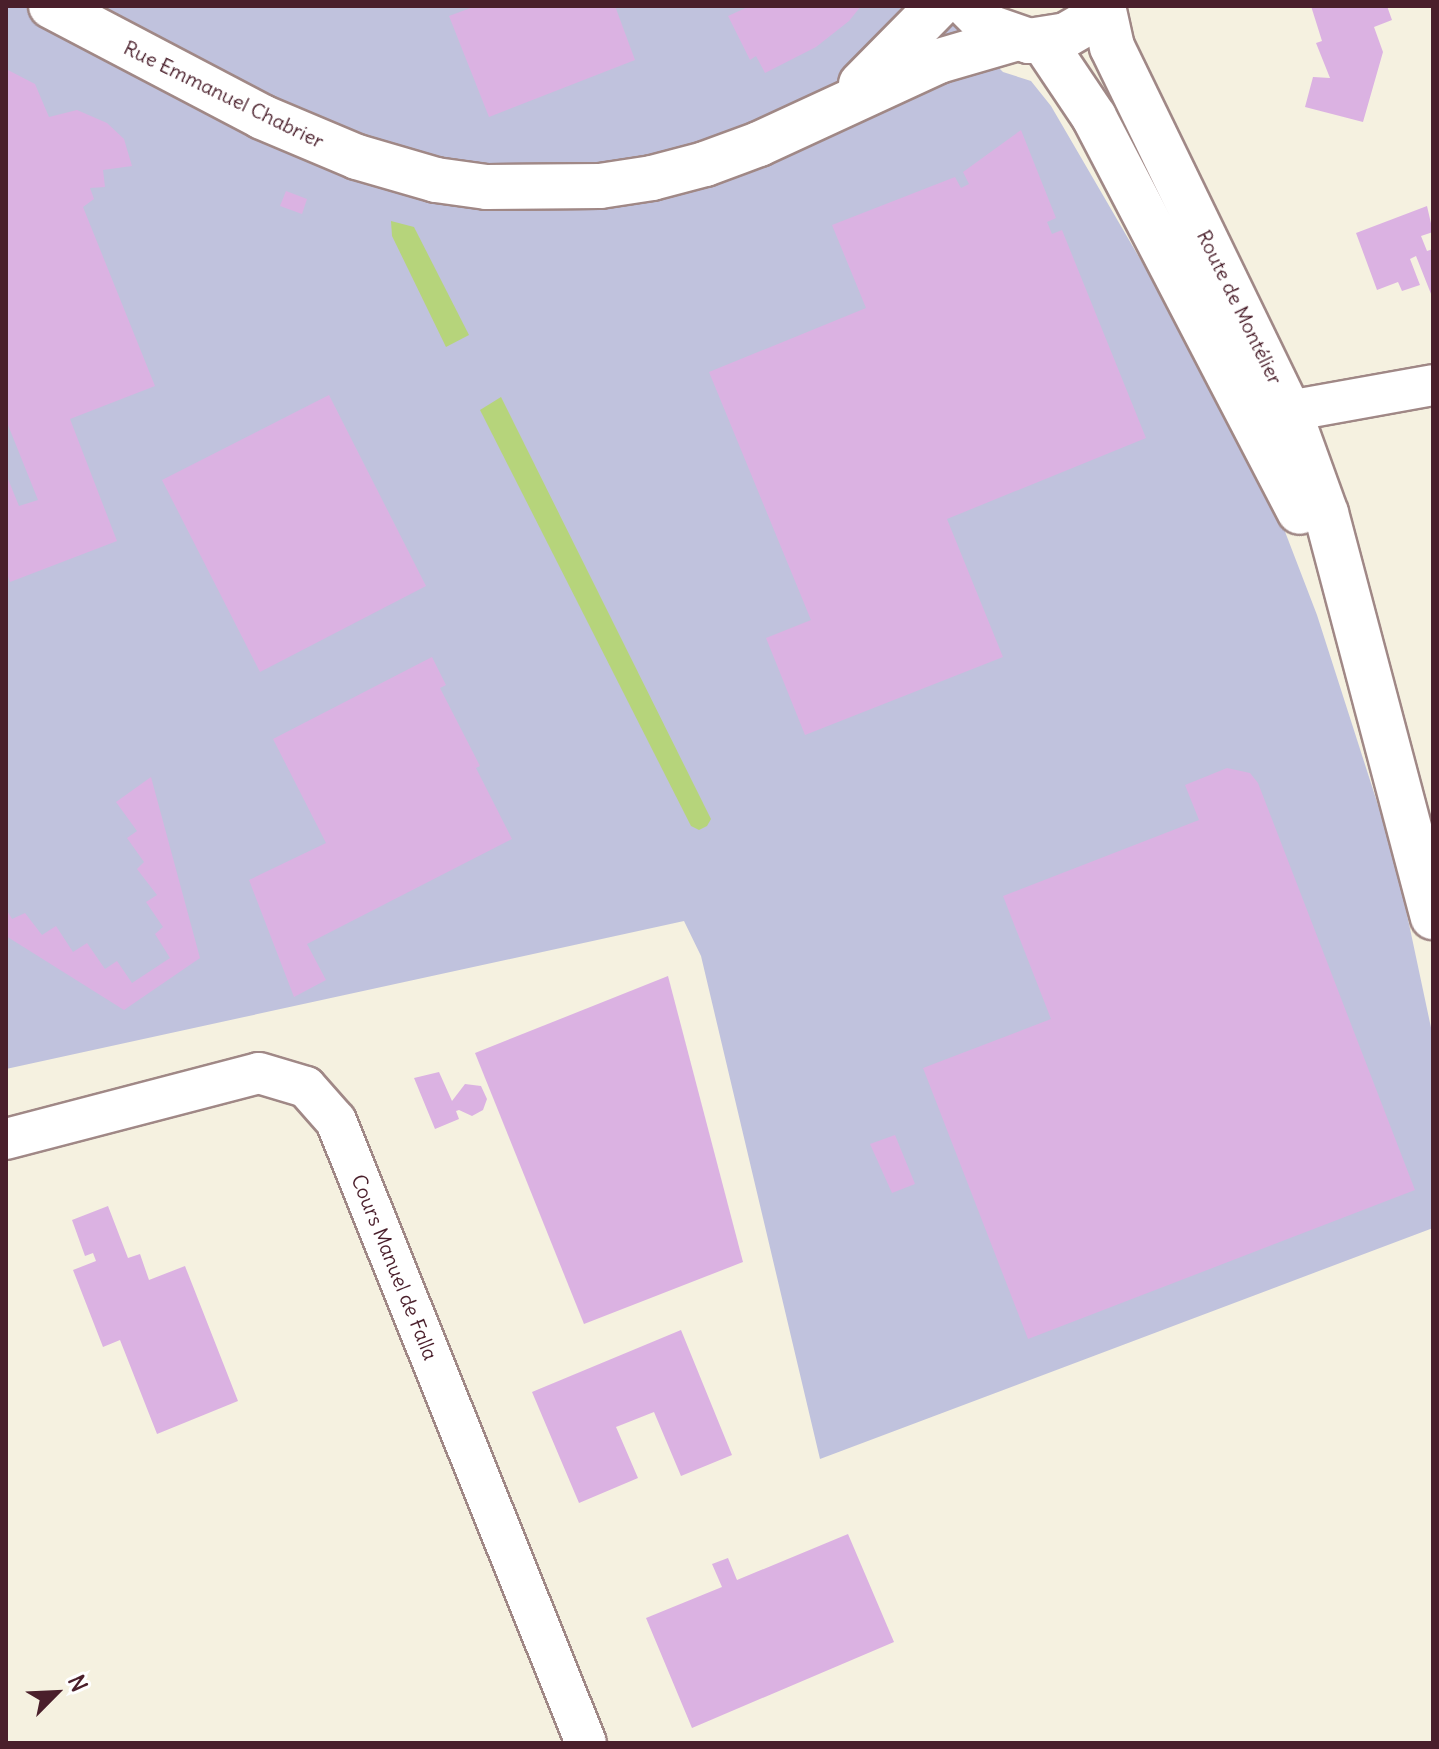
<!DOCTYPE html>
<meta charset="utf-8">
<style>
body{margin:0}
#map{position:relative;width:1439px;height:1749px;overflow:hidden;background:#f5f1e0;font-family:Delius,sans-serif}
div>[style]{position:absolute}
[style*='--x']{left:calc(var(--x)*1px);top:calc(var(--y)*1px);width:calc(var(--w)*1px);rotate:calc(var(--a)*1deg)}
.industrial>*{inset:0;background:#c0c2dd}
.green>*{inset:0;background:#b6d47b}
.building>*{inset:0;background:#dbb2e2}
.roads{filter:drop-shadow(2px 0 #a08886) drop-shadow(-2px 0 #a08886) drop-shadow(0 2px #a08886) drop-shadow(0 -2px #a08886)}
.street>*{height:40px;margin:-20px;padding:0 20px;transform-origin:20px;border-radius:20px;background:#fff}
.secondary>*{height:44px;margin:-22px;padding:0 22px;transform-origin:22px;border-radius:22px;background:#fff}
span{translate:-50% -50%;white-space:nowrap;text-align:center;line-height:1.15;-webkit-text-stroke:6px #fff;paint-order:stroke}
.street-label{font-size:20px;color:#4a1f2b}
.frame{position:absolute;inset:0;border:8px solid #4a1f2b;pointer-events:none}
.north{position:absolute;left:16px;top:1653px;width:80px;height:80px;-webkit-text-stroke:6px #fff;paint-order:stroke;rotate:66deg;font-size:22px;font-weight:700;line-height:32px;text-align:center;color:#4a1f2b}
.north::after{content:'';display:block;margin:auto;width:28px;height:36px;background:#4a1f2b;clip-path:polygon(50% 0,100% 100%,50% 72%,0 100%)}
</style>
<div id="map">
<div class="industrial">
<div style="clip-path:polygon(6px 6px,944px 6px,952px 21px,1003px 72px,1031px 81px,1051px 106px,1238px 427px,1284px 529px,1317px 615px,1395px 858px,1433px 1037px,1433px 1228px,820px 1459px,701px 956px,684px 921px,6px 1069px)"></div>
</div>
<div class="green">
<div style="clip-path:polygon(391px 221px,414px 227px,469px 335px,446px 347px,392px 236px)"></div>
<div style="clip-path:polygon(501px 397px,711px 819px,707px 826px,699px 830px,691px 826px,480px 410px)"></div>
</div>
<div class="building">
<div style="clip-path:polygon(476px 6px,615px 6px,635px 60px,489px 117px,449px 16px)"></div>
<div style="clip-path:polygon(750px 6px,861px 6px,849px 21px,816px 47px,765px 73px,756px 56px,750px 60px,728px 16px)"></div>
<div style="clip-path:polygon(1311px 6px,1387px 6px,1392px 20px,1374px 27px,1383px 52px,1363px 122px,1305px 107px,1313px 77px,1330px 78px,1316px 43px,1322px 41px)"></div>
<div style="clip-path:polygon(6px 69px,35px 84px,49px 117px,77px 110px,107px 123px,124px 139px,132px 166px,103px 170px,105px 187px,90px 188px,94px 199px,83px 207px,155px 386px,70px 419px,117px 541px,10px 582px,6px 571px,6px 474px,19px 506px,38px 500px,6px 420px)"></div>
<div style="clip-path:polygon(1021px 130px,1056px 218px,1047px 222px,1052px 234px,1062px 230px,1146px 438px,947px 519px,1003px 657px,805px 735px,766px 638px,811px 620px,709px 372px,866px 308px,832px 225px,955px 177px,961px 188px,969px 184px,963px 172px)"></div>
<div style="clip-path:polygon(286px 191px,307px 199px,302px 214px,280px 206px)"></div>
<div style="clip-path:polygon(1427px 206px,1433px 232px,1421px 236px,1427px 251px,1433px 249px,1433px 299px,1416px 256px,1410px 259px,1420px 285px,1402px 291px,1398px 282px,1377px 290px,1356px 233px)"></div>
<div style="clip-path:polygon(329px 395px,426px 586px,260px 672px,162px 480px)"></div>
<div style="clip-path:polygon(432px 657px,446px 685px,440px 688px,480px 766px,476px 768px,512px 839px,307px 944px,326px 980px,294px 997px,249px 880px,326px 843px,273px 739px)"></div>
<div style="clip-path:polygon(1227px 768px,1250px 773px,1258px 783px,1415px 1190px,1028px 1339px,923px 1068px,1051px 1019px,1003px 896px,1199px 820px,1185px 785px)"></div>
<div style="clip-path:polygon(151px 777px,200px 958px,124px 1010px,6px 936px,6px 909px,12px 919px,25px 913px,42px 935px,56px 926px,73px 952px,87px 943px,105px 969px,117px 961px,132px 983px,170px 958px,155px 934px,163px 927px,146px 902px,157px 895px,137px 869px,144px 862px,127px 838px,137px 831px,116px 802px)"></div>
<div style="clip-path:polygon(668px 976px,743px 1262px,584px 1324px,475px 1053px)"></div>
<div style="clip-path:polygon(439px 1072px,452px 1101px,465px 1084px,481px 1086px,487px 1099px,483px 1110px,472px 1116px,459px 1110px,456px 1111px,459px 1119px,435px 1129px,414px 1078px)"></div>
<div style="clip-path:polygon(895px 1135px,915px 1184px,892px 1193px,870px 1144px)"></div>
<div style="clip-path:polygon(108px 1206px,128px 1258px,140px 1254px,149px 1280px,185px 1266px,238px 1401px,157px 1434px,120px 1340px,103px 1347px,73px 1270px,96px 1261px,93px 1253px,85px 1256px,72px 1220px)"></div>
<div style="clip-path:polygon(681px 1330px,732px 1455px,681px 1476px,654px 1412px,616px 1427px,638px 1478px,579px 1503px,532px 1392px)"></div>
<div style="clip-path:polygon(848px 1534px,894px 1642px,692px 1728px,646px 1618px,722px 1587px,712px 1564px,728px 1558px,737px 1580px)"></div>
</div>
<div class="roads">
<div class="street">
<div style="--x:1255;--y:410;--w:34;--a:2"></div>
<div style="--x:1289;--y:411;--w:146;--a:-10.2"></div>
<div style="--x:6;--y:1139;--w:261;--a:-14.6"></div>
<div style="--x:259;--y:1073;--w:49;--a:16.6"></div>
<div style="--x:306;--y:1087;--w:45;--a:48.6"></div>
<div style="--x:336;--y:1121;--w:670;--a:68.1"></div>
</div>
<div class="secondary">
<div style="--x:51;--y:6;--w:238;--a:27.7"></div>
<div style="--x:262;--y:117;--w:103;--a:22.8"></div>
<div style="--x:357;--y:157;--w:82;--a:16.2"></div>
<div style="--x:436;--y:180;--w:51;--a:7.8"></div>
<div style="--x:487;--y:187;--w:113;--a:-0.5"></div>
<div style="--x:600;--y:186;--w:53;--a:-8.7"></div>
<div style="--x:652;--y:178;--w:55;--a:-14.8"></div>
<div style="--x:705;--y:164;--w:58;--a:-20.3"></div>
<div style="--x:759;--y:144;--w:198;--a:-24.8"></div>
<div style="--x:939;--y:61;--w:78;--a:-16.3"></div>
<div style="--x:968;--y:6;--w:30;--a:45"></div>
<div style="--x:989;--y:27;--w:42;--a:19.3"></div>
<div style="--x:1029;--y:41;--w:37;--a:-9"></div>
<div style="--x:1066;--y:35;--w:24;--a:-30"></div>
<div style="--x:1087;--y:23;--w:22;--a:-51"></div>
<div style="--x:1103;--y:6;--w:42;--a:77.6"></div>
<div style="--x:1112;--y:47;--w:405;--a:64.1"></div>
<div style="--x:1289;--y:411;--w:109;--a:70.1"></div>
<div style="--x:1326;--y:513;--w:418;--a:75.2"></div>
<div style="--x:1043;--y:41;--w:92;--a:56.1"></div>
<div style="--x:1094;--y:117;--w:445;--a:62.5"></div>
<div style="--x:861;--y:84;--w:110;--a:-45.4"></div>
</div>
</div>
<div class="street-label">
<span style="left:224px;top:94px;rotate:26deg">Rue Emmanuel Chabrier</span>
<span style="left:1240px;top:307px;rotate:64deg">Route de Montélier</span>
<span style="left:395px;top:1267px;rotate:68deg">Cours Manuel de Falla</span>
</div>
<div class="frame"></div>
<div class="north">N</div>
</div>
